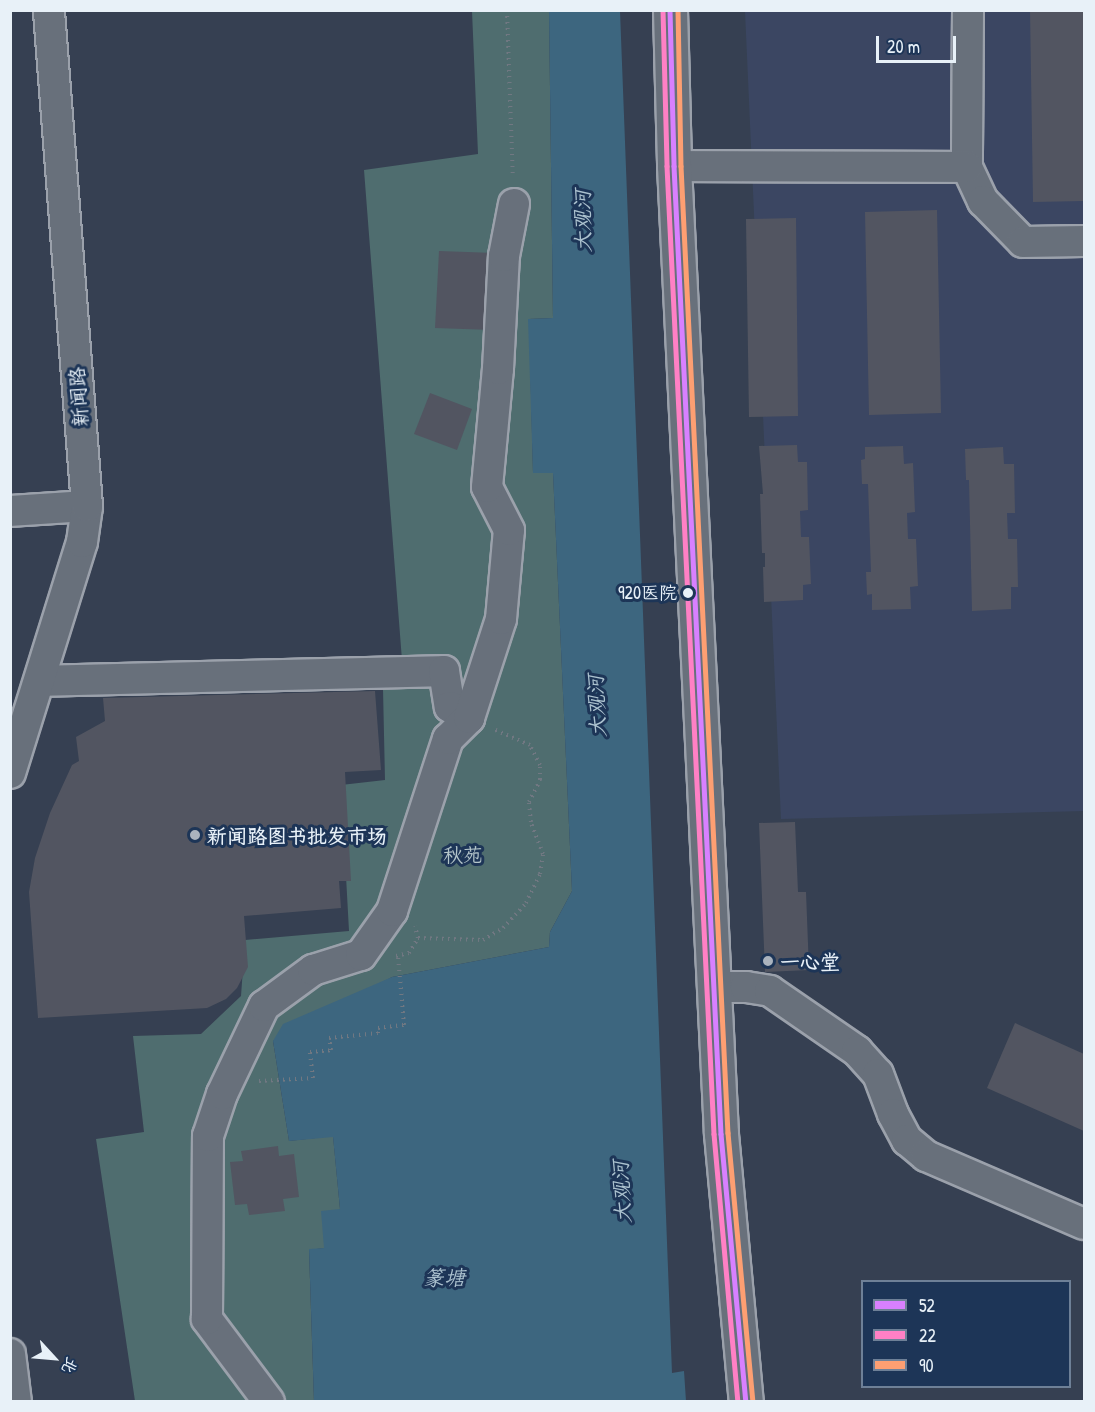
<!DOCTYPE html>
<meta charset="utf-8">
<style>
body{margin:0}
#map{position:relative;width:1095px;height:1412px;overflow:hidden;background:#364052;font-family:"Patrick Hand","LXGW WenKai TC",sans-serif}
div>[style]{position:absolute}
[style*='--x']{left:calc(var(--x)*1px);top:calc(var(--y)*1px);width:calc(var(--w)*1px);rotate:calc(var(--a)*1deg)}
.built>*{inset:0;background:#3b4662}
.green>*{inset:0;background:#4f6d6f}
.water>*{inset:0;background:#3d667f}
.building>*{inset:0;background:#525561}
.path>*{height:4px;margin-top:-2px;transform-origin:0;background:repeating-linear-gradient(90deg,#717882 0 1.5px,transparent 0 6px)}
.roads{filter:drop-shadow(2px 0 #9ba1ab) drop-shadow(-2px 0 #9ba1ab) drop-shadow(0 2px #9ba1ab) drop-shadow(0 -2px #9ba1ab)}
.minor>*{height:30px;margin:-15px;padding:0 15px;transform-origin:15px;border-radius:15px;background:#68707b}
.major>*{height:33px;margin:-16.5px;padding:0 16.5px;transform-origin:16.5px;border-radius:16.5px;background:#68707b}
.bus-1>*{height:4.5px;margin:-2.25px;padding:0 2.25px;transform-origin:2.25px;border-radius:2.25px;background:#d880ff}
.bus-2>*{height:4.5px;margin:-2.25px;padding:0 2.25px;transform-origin:2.25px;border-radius:2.25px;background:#ff80c5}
.bus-3>*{height:4.5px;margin:-2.25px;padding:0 2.25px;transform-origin:2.25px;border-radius:2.25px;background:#fd9f72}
.dots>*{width:16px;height:16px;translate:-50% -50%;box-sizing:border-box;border:3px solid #1d3557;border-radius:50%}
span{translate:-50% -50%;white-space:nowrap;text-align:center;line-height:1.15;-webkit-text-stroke:6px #1d3557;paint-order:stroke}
.bus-label{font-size:18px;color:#e8f1f8}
.right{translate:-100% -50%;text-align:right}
.street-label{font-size:20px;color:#e8f1f8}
.poi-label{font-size:20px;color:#e8f1f8;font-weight:700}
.left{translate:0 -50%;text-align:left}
.park-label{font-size:20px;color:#b4c5ca}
.water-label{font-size:21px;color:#acc2cf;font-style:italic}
.frame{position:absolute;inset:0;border:12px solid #e8f1f8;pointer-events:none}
.legend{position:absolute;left:861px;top:1280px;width:210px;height:108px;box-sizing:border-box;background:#1d3557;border:2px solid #6e8097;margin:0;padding:8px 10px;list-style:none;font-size:18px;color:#e8f1f8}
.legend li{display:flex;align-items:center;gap:12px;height:30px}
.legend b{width:30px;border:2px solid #6e8097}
.north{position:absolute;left:24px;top:1328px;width:60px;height:60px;-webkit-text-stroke:4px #1d3557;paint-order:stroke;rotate:116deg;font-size:16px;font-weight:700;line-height:24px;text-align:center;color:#e8f1f8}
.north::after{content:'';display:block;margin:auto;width:21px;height:27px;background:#e8f1f8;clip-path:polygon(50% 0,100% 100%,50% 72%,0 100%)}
.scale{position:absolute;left:876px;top:36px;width:80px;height:27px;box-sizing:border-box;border:3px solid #e8f1f8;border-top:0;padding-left:8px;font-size:18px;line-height:21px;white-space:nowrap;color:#e8f1f8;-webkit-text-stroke:4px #1d3557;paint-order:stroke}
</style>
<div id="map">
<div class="built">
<div style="clip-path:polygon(745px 11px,1084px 11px,1084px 811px,781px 819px)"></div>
</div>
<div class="green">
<div style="clip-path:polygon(472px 11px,549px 11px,553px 318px,529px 319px,533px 472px,553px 472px,572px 891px,550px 932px,549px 947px,392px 977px,273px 1041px,289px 1141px,333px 1136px,340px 1209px,324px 1248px,309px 1250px,314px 1401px,135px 1401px,96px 1139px,144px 1132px,133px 1036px,201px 1034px,241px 996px,245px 940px,349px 931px,341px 785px,385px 780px,383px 689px,404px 686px,364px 170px,478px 154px)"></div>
</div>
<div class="water">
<div style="clip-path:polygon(549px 11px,620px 11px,672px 1373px,684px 1371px,686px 1401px,314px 1401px,309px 1249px,324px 1248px,321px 1211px,340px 1209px,333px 1137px,289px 1141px,273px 1041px,283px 1024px,392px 977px,549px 947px,550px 932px,572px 891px,553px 473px,533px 473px,528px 319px,553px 318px)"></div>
</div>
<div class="building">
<div style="clip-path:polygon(1030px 10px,1084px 10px,1084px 201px,1033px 202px)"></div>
<div style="clip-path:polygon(937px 210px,941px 413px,869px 415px,865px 212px)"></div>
<div style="clip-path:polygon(796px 218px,798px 416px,749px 417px,746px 219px)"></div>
<div style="clip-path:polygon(439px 251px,495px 253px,492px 330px,435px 328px)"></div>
<div style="clip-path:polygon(430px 393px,472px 409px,457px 450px,414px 434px)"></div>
<div style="clip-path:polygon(797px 445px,798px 462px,807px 462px,808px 510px,800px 511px,801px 537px,809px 537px,811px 584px,803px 585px,803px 600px,764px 602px,763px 567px,765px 567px,765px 553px,762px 553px,760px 494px,763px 494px,759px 446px)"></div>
<div style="clip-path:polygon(903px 446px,904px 464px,913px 463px,915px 512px,907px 513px,908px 539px,916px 539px,918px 586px,910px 587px,911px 609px,872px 610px,872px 594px,867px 595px,866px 572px,871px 572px,868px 484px,862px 484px,861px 460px,865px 459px,865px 447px)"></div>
<div style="clip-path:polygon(1003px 447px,1004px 464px,1014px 464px,1015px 513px,1007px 513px,1008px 539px,1017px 539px,1018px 587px,1011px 587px,1011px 609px,972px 611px,969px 480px,966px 480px,965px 449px)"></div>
<div style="clip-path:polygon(375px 691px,381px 770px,345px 772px,351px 881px,339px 881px,341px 908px,244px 916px,248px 967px,237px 988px,226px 999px,207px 1008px,38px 1018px,29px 892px,35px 858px,50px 813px,72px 765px,79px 761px,76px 737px,105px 721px,103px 698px)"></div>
<div style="clip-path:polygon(795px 822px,798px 892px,806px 892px,809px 970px,765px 972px,759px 823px)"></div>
<div style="clip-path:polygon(1015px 1023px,1084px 1054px,1084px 1131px,987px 1088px)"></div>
<div style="clip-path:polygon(278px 1146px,279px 1156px,294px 1154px,299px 1197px,283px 1199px,285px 1211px,249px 1215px,247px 1204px,235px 1205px,230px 1162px,243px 1161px,241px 1151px)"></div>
</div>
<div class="path">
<div style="--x:507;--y:10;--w:168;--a:88"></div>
<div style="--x:418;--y:938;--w:65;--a:1.8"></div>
<div style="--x:483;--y:940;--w:23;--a:-31"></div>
<div style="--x:503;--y:928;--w:34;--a:-47"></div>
<div style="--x:526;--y:903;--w:32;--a:-64"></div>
<div style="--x:540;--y:874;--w:20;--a:-81"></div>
<div style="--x:543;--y:854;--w:34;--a:-111"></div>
<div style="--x:531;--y:822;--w:20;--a:-96"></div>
<div style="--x:529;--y:802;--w:25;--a:-63"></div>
<div style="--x:540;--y:780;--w:15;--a:-90"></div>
<div style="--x:540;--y:765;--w:22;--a:-117"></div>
<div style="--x:530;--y:745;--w:40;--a:-156.6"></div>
<div style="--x:396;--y:956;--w:13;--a:-13"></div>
<div style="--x:409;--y:953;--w:17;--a:-59"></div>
<div style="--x:418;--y:938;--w:12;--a:-104"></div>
<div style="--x:259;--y:1081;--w:54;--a:-3.2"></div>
<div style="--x:313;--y:1078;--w:26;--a:-97"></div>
<div style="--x:310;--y:1052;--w:21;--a:-5"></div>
<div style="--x:331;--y:1050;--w:12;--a:-99"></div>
<div style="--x:329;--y:1038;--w:49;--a:-5.8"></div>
<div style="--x:378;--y:1033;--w:5;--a:-90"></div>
<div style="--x:378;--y:1028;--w:26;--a:-7"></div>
<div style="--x:404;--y:1025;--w:68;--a:-95"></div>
</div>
<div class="roads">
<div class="minor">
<div style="--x:968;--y:10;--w:157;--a:90.4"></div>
<div style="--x:967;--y:167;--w:38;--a:65"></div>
<div style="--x:983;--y:201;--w:57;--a:45.7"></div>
<div style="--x:1023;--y:242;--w:61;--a:-0.9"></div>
<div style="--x:674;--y:166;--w:293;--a:0.2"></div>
<div style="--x:10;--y:511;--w:77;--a:-3.7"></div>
<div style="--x:40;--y:681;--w:404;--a:-1.4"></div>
<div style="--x:444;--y:671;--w:36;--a:81"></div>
<div style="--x:450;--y:707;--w:22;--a:30"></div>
<div style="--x:10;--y:773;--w:242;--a:-72.7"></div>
<div style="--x:82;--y:542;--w:36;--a:-82"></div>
<div style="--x:87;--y:506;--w:497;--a:-94.4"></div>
<div style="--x:713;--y:987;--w:33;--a:0"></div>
<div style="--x:746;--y:987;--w:24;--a:9"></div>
<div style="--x:770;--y:991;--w:106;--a:34.6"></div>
<div style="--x:857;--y:1051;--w:31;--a:48"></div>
<div style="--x:878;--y:1074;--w:43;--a:69.4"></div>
<div style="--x:893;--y:1114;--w:30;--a:62"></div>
<div style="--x:907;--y:1140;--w:25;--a:40"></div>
<div style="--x:926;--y:1156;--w:172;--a:23.3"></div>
<div style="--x:10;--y:1354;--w:48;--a:82.9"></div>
<div style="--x:269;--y:1402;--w:104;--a:-126.8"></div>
<div style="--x:207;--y:1319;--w:183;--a:-89.7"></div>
<div style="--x:208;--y:1136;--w:44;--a:-71.6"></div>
<div style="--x:222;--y:1094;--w:98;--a:-64.5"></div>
<div style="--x:264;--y:1006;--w:61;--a:-36.3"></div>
<div style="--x:313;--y:970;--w:50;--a:-17.4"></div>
<div style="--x:361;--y:955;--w:54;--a:-54.8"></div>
<div style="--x:392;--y:911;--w:181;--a:-72"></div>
<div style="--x:448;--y:739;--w:30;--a:-45"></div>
<div style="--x:469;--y:718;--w:104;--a:-72.1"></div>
<div style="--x:501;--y:619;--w:89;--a:-84.9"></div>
<div style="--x:509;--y:530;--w:48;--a:-117.1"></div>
<div style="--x:487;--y:487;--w:119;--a:-84.7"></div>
<div style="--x:498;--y:369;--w:113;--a:-87"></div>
<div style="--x:504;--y:256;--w:53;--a:-79.1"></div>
</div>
<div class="major">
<div style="--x:670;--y:10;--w:156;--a:88.5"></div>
<div style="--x:674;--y:166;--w:969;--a:87.22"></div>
<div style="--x:721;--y:1134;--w:269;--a:84.7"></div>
</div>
</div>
<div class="bus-1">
<div style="--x:670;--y:10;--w:156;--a:88.5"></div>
<div style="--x:674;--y:166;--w:969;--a:87.22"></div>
<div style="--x:721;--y:1134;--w:269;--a:84.7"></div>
</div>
<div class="bus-2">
<div style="--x:663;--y:10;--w:156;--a:88.5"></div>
<div style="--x:667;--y:166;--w:969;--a:87.22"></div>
<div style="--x:714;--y:1134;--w:269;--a:84.9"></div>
</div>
<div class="bus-3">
<div style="--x:678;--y:10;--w:156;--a:88.9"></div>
<div style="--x:681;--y:166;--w:968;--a:87.22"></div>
<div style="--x:728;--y:1133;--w:269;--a:84.7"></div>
</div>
<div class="dots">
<div style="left:688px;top:593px;background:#e8f1f8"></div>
<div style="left:195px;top:835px;background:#aab3be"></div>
<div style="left:768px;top:961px;background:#aab3be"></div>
</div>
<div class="bus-label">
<span class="right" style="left:677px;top:593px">920医院</span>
</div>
<div class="street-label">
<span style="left:78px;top:397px;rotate:-94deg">新闻路</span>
</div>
<div class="poi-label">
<span class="left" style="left:207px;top:835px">新闻路图书批发市场</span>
<span class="left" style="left:780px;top:961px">一心堂</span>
</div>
<div class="park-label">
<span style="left:463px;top:854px">秋苑</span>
</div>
<div class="water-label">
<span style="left:583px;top:221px;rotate:-91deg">大观河</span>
<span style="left:597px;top:706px;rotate:-93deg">大观河</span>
<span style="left:622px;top:1192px;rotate:-93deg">大观河</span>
<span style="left:444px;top:1278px">篆塘</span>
</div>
<div class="frame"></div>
<ul class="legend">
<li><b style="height:8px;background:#d880ff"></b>52</li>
<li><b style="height:8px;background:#ff80c5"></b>22</li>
<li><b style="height:8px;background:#fd9f72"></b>90</li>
</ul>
<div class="north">北</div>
<div class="scale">20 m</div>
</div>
